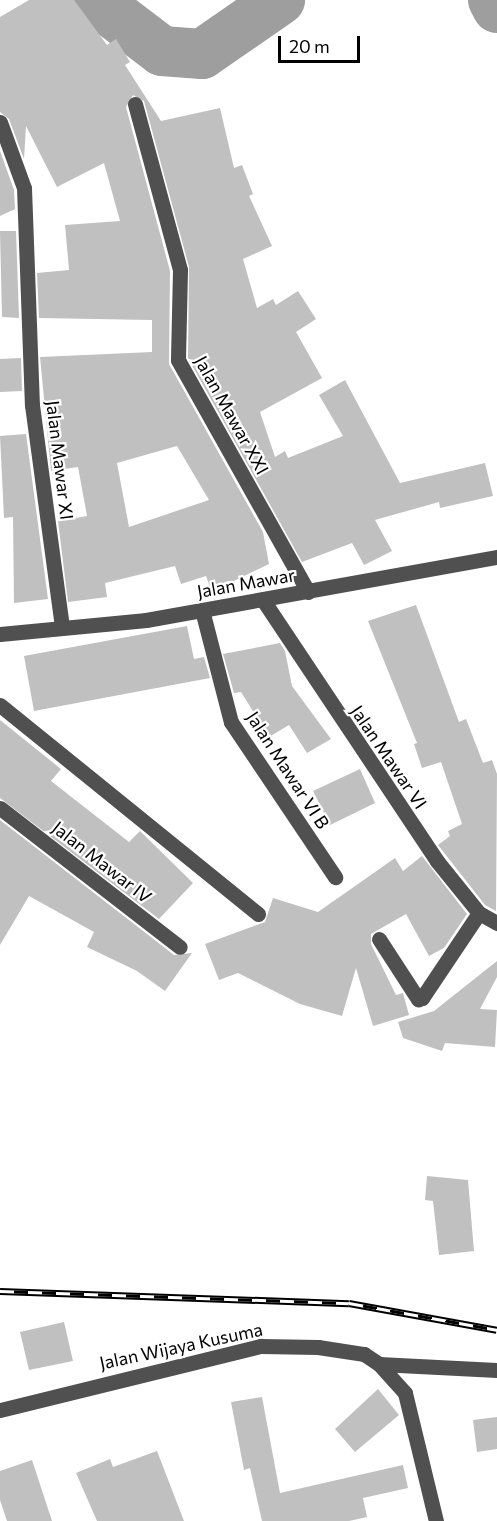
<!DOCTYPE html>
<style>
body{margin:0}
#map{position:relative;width:497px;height:1521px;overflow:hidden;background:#fff;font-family:Commissioner,sans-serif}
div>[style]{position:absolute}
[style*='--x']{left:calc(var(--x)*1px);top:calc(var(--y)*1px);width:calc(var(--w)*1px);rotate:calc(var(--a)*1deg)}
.river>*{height:50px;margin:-25px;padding:0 25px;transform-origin:25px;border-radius:25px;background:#9e9e9e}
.building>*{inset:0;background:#c0c0c0}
.minor>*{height:15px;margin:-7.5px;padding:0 7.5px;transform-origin:7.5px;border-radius:7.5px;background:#505050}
.rail>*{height:7px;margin-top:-3.5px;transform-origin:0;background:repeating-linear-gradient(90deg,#fff 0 14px,#000 0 28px);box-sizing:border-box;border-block:2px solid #000}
span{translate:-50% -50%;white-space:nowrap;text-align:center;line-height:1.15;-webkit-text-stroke:4.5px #fff;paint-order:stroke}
.street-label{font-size:18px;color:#000}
.scale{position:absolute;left:278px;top:36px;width:82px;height:27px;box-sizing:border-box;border:3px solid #000;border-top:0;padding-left:8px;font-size:18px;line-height:21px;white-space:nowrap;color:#000;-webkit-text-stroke:4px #fff;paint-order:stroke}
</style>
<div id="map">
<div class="river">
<div style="--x:95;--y:0;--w:84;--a:37.3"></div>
<div style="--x:162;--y:51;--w:40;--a:4.3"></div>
<div style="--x:202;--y:54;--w:95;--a:-34.7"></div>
<div style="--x:493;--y:0;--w:9;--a:63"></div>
</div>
<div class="building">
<div style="clip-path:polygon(evenodd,29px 0,74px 0,107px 45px,116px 39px,130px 62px,125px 65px,161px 121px,220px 108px,234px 168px,242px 165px,253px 194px,249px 196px,272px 246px,243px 259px,257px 308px,273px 299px,276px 305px,298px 291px,316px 319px,296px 332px,322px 378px,260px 412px,275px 457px,285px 451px,288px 458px,343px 436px,319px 395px,345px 380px,400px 483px,485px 463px,493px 496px,440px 508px,439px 502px,375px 520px,392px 551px,364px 565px,352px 543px,302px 562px,188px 358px,189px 267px,144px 101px,133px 95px,126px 107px,170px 271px,169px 364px,263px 532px,269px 564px,234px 581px,210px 587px,206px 576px,181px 584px,175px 566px,105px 583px,107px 597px,68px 602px,58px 521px,87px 516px,78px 467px,51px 471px,40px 357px,152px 352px,152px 320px,39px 318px,37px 273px,69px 270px,65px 225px,120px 221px,104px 163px,57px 187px,26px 126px,24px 159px,9px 119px,0 112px,0 17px,29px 0,177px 446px,209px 500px,129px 527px,117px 463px,177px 446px)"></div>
<div style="clip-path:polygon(0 151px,14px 190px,15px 209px,0 216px)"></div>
<div style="clip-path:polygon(0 231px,16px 231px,19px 318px,2px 317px)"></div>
<div style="clip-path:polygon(21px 358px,22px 391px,0 392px,0 359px)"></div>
<div style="clip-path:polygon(26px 434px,48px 599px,14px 603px,13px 517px,4px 518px,0 436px)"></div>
<div style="clip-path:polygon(416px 605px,459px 722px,466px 719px,483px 763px,492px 760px,497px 774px,496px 911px,485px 905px,438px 845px,450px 836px,448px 831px,462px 824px,441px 762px,422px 768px,414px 744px,417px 743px,368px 621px)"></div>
<div style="clip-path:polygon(187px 626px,194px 659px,204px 657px,210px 678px,34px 711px,24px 656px)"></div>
<div style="clip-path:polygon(280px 643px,285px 651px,292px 686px,331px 739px,307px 753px,289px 725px,269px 737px,241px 692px,234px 693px,223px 654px)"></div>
<div style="clip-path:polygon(0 720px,61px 769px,51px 781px,129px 842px,140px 831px,193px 883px,159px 919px,0 798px)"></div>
<div style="clip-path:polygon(360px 769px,375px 803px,330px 825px,313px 791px)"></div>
<div style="clip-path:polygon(0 820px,174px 955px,192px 953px,165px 991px,137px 971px,87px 947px,94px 932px,29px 896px,0 945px)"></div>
<div style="clip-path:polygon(422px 856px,467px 914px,444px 948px,429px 956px,406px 914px,371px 934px,371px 944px,396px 995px,403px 993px,409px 1015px,373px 1026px,356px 968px,342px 1016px,300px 1004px,238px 973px,219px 980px,205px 944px,265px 922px,273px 898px,318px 912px,395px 858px,403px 871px)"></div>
<div style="clip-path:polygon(497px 961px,497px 977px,480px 1009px,497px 1010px,495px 1047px,445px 1043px,442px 1051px,403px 1038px,398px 1022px,434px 1011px)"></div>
<div style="clip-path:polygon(427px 1176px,468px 1180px,474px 1251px,439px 1255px,433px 1201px,425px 1200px)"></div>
<div style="clip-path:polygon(64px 1322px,73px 1361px,29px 1370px,20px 1332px)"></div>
<div style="clip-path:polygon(378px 1389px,399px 1415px,355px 1452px,335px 1429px)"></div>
<div style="clip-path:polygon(262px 1397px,280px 1493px,403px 1465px,408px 1488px,363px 1498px,367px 1517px,349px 1521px,262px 1521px,250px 1468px,244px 1470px,231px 1402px)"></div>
<div style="clip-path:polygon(497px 1417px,497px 1449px,477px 1452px,473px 1420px)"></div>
<div style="clip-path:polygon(157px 1451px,184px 1521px,97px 1521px,76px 1473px,110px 1459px,113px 1467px)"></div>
<div style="clip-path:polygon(32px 1460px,52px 1521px,7px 1521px,0 1500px,0 1471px)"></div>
</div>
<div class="minor">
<div style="--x:135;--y:104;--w:172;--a:74.8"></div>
<div style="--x:180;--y:270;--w:90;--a:91.3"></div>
<div style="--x:178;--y:360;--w:266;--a:60.7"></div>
<div style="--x:0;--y:122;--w:70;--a:70"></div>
<div style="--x:24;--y:188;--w:217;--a:87.9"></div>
<div style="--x:32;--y:405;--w:224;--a:82.3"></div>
<div style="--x:263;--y:600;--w:314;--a:56.3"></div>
<div style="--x:437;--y:861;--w:67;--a:51.1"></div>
<div style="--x:479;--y:913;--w:21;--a:29"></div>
<div style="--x:202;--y:610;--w:116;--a:75.5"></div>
<div style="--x:231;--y:722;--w:187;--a:56.1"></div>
<div style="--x:0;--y:634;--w:147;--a:-5.5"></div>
<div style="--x:146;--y:620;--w:357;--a:-10.2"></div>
<div style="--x:0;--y:705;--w:332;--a:39"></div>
<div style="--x:0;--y:808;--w:227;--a:37.7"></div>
<div style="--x:379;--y:939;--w:72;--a:57"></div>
<div style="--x:418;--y:999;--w:4;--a:-14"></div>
<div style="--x:422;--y:998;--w:102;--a:-56.2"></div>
<div style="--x:379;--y:1364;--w:118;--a:2.9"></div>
<div style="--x:0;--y:1410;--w:269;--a:-13.8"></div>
<div style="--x:261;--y:1346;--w:57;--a:1"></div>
<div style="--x:318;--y:1347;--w:47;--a:8.7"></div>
<div style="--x:364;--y:1354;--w:18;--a:34"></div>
<div style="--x:379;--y:1364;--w:39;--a:48"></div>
<div style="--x:405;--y:1393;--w:132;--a:76.4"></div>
</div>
<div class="rail">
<div style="--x:0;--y:1291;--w:349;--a:2"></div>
<div style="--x:349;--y:1303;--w:150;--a:10.3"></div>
</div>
<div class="street-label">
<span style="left:232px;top:415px;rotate:61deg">Jalan Mawar XXI</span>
<span style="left:60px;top:460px;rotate:83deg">Jalan Mawar XI</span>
<span style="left:246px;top:583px;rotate:-10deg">Jalan Mawar</span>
<span style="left:389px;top:757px;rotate:56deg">Jalan Mawar VI</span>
<span style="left:288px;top:770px;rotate:57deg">Jalan Mawar VI B</span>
<span style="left:102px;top:862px;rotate:38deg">Jalan Mawar IV</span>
<span style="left:181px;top:1346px;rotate:-12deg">Jalan Wijaya Kusuma</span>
</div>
<div class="scale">20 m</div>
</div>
